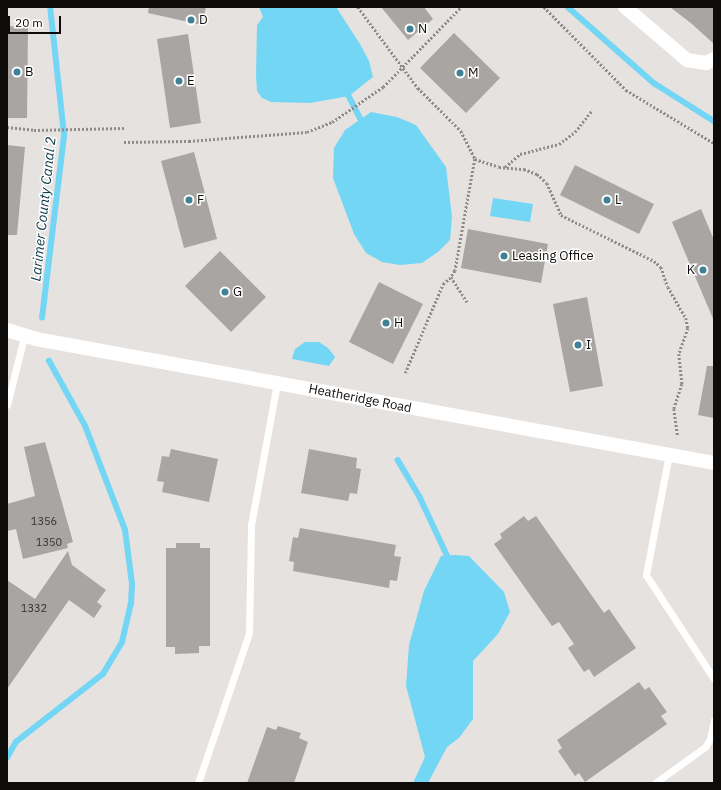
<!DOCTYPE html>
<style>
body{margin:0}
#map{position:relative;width:721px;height:790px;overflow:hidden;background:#e6e2e0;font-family:"IBM Plex Sans",sans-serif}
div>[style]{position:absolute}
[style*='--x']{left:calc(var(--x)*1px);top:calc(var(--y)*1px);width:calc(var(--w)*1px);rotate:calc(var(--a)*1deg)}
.water>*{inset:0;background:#73d6f4}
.stream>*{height:5.5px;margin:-2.75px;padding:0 2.75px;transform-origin:2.75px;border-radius:2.75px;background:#73d6f4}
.building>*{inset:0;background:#a8a5a2}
.path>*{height:2.5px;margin-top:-1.25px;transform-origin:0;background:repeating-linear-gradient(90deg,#8e8b89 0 2px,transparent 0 4px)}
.lane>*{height:7px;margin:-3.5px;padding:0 3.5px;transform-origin:3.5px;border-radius:3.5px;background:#fff}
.street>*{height:14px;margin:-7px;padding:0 7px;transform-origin:7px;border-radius:7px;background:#fff}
.dots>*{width:11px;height:11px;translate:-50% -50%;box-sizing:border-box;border:2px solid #fff;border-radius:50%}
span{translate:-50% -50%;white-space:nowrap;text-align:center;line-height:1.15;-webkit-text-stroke:3px #fff;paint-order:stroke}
.number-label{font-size:11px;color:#343231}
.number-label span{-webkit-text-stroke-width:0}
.poi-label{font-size:13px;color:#0d0c0b}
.left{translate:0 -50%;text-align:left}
.right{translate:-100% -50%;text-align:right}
.street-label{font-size:13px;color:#0d0c0b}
.water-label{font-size:14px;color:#093945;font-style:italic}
.frame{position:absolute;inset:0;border:8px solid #0d0c0b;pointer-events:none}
.scale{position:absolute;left:8px;top:16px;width:53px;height:18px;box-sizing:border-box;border:2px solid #0d0c0b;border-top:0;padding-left:5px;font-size:12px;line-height:14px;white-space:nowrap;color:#0d0c0b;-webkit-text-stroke:3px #fff;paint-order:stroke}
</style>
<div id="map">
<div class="water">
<div style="clip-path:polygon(259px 7px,336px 7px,360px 44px,369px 61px,373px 77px,349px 96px,310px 103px,271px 102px,262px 98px,257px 91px,256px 75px,257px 25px,263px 17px)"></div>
<div style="clip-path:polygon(371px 112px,397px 117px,416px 125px,446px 167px,452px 217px,450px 240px,438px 252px,422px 263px,400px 265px,382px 262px,366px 253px,354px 234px,333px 178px,334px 148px,345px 130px)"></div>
<div style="clip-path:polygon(493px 198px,533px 204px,530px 222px,490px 216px)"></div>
<div style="clip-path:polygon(305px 342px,319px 342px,328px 348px,335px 357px,329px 366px,292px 359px,295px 349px)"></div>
<div style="clip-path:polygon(454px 555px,469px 556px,504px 592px,510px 612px,498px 634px,473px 661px,473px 719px,459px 738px,447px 747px,428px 783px,413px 783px,425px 757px,406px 686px,409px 645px,424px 591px,441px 556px)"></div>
</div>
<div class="stream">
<div style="--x:568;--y:7;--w:115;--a:41.5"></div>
<div style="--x:654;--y:83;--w:71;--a:32.3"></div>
<div style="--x:349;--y:96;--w:25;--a:63"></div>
<div style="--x:42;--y:318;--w:184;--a:-83.1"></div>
<div style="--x:64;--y:135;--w:129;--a:-96.2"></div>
<div style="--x:398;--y:460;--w:43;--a:59.3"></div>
<div style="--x:420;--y:497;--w:64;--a:65"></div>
<div style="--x:7;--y:758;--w:18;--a:-61"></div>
<div style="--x:16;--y:742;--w:110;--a:-38"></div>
<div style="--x:103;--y:674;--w:37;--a:-59"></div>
<div style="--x:122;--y:642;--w:39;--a:-77"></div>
<div style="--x:131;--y:604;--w:20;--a:-87"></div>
<div style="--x:132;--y:584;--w:54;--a:-97.4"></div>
<div style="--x:125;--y:530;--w:111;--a:-111"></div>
<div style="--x:85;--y:426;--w:74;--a:-119"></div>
</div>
<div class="building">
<div style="clip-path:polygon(149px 7px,206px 7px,202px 25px,148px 13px)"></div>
<div style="clip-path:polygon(381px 7px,424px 7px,433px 19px,408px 40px)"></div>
<div style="clip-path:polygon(670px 7px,714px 7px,714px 44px,692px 24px)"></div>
<div style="clip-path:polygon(7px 26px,28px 27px,27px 118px,7px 118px)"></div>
<div style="clip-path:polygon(454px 33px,500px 78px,466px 113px,420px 68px)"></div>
<div style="clip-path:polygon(188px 34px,201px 123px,170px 128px,157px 39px)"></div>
<div style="clip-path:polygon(7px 145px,25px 147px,17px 235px,7px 235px)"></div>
<div style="clip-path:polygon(194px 152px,217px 239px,184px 248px,161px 161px)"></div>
<div style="clip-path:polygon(575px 165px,654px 204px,639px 234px,560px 195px)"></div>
<div style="clip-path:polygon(701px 209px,714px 240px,714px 321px,672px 222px)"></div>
<div style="clip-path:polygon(468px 229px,548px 244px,541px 283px,461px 268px)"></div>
<div style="clip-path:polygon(220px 251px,266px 297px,231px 332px,185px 286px)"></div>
<div style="clip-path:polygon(379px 282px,423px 304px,393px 364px,349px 342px)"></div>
<div style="clip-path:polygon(587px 297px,603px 386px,570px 392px,553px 304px)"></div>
<div style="clip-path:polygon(707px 366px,714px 366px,714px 418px,698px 415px)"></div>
<div style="clip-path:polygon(45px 442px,73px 542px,67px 544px,68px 548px,23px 559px,16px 529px,7px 531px,7px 504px,35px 496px,24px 447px)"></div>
<div style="clip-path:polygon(171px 449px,218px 459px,209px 502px,162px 492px,164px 482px,157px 481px,162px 456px,169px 457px)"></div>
<div style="clip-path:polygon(309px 449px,357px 458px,356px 468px,361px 469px,357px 494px,350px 493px,348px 501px,301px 493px)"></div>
<div style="clip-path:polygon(524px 516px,528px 521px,536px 516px,604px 613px,609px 609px,636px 648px,594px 677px,589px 669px,584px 672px,568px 648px,574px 644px,559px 622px,552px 626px,494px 544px,502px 538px,500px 534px)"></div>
<div style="clip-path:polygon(300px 528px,396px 545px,394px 556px,401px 557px,397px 581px,390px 580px,389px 588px,293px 571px,294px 562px,289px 561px,293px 537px,298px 538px)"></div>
<div style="clip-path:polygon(176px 543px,200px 543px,200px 548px,210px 548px,210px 646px,199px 646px,199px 653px,175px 654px,175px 647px,166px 647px,166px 548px,176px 548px)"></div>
<div style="clip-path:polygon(68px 551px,72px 565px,106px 590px,97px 602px,102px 606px,94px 618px,69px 600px,7px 689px,7px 580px,35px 599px)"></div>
<div style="clip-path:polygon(639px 682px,645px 690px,649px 687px,667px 712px,661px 716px,667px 724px,585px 782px,579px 773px,575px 776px,558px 751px,562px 748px,557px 740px)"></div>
<div style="clip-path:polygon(278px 726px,301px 733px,299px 738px,308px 742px,294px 783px,247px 783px,267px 727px,276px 730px)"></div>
</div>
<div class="path">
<div style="--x:358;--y:7;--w:101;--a:53.5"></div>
<div style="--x:418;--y:88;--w:61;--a:45"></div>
<div style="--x:461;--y:131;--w:31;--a:63"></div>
<div style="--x:475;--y:159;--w:114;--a:100.1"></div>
<div style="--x:455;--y:271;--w:7;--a:124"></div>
<div style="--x:451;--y:277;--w:30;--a:57"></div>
<div style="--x:544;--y:7;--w:117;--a:45.3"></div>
<div style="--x:626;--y:90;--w:103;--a:31.1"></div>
<div style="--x:7;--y:127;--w:27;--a:6"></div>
<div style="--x:34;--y:130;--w:90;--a:-1.3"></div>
<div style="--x:124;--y:142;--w:65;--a:-0.9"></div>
<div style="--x:189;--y:141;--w:118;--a:-4.4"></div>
<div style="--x:307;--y:132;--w:27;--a:-22"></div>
<div style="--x:332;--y:122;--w:62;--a:-34.5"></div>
<div style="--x:383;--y:87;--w:112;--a:-45.7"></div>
<div style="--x:475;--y:159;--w:25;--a:18"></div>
<div style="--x:499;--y:167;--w:25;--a:5"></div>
<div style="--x:524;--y:169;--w:14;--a:21"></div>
<div style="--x:537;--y:174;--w:13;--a:42"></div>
<div style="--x:547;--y:183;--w:35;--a:66"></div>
<div style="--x:561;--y:215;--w:104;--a:26.3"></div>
<div style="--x:654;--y:261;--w:9;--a:41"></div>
<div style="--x:661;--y:267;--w:21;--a:71"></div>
<div style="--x:668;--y:287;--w:36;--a:60"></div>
<div style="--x:686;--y:318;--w:10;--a:79"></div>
<div style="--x:688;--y:328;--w:28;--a:109"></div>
<div style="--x:679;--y:354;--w:30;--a:84"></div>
<div style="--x:682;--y:384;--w:26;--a:108"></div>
<div style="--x:674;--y:409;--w:28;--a:82"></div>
<div style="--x:505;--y:167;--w:20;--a:-41"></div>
<div style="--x:520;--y:154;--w:40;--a:-14.4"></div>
<div style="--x:559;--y:144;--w:20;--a:-37"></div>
<div style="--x:575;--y:132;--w:28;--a:-52"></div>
<div style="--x:405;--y:373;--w:97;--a:-66.9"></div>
<div style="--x:443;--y:284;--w:11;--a:-41"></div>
</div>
<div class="lane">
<div style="--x:7;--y:405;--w:70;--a:-76"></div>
<div style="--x:669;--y:454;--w:123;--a:100.8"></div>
<div style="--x:646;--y:575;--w:124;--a:56.8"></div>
<div style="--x:198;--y:783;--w:158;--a:-71.2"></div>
<div style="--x:249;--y:633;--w:108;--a:-88.9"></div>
<div style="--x:251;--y:525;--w:144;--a:-79.6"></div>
<div style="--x:655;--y:783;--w:62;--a:-35.8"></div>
<div style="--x:705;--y:747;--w:9;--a:-58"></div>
<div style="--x:710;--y:739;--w:19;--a:-78"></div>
</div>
<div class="street">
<div style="--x:625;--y:7;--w:82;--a:40.5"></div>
<div style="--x:687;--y:60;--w:19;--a:9"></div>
<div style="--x:706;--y:63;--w:9;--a:-27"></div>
<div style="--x:7;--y:330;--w:30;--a:17"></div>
<div style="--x:36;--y:339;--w:689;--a:10.36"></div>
</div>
<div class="dots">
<div style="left:191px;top:20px;background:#418195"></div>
<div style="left:410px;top:29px;background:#418195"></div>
<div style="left:17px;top:72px;background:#418195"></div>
<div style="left:460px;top:73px;background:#418195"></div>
<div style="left:179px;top:81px;background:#418195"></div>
<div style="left:189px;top:200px;background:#418195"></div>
<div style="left:607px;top:200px;background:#418195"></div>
<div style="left:504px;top:256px;background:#418195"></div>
<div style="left:703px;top:270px;background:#418195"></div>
<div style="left:225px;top:292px;background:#418195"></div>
<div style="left:386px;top:323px;background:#418195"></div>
<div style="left:578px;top:345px;background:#418195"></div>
</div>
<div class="number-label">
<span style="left:44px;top:521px">1356</span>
<span style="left:49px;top:542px">1350</span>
<span style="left:34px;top:608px">1332</span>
</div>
<div class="poi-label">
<span class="left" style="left:199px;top:20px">D</span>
<span class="left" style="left:418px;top:29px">N</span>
<span class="left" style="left:25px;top:72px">B</span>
<span class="left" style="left:468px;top:73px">M</span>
<span class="left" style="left:187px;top:81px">E</span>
<span class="left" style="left:197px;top:200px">F</span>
<span class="left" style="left:615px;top:200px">L</span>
<span class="left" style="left:512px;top:256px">Leasing Office</span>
<span class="right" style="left:695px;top:270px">K</span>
<span class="left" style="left:233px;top:292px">G</span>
<span class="left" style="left:394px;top:323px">H</span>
<span class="left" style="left:586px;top:345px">I</span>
</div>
<div class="street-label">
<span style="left:360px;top:399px;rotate:11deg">Heatheridge Road</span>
</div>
<div class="water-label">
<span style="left:43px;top:209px;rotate:-84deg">Larimer County Canal 2</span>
</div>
<div class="frame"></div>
<div class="scale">20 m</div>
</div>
